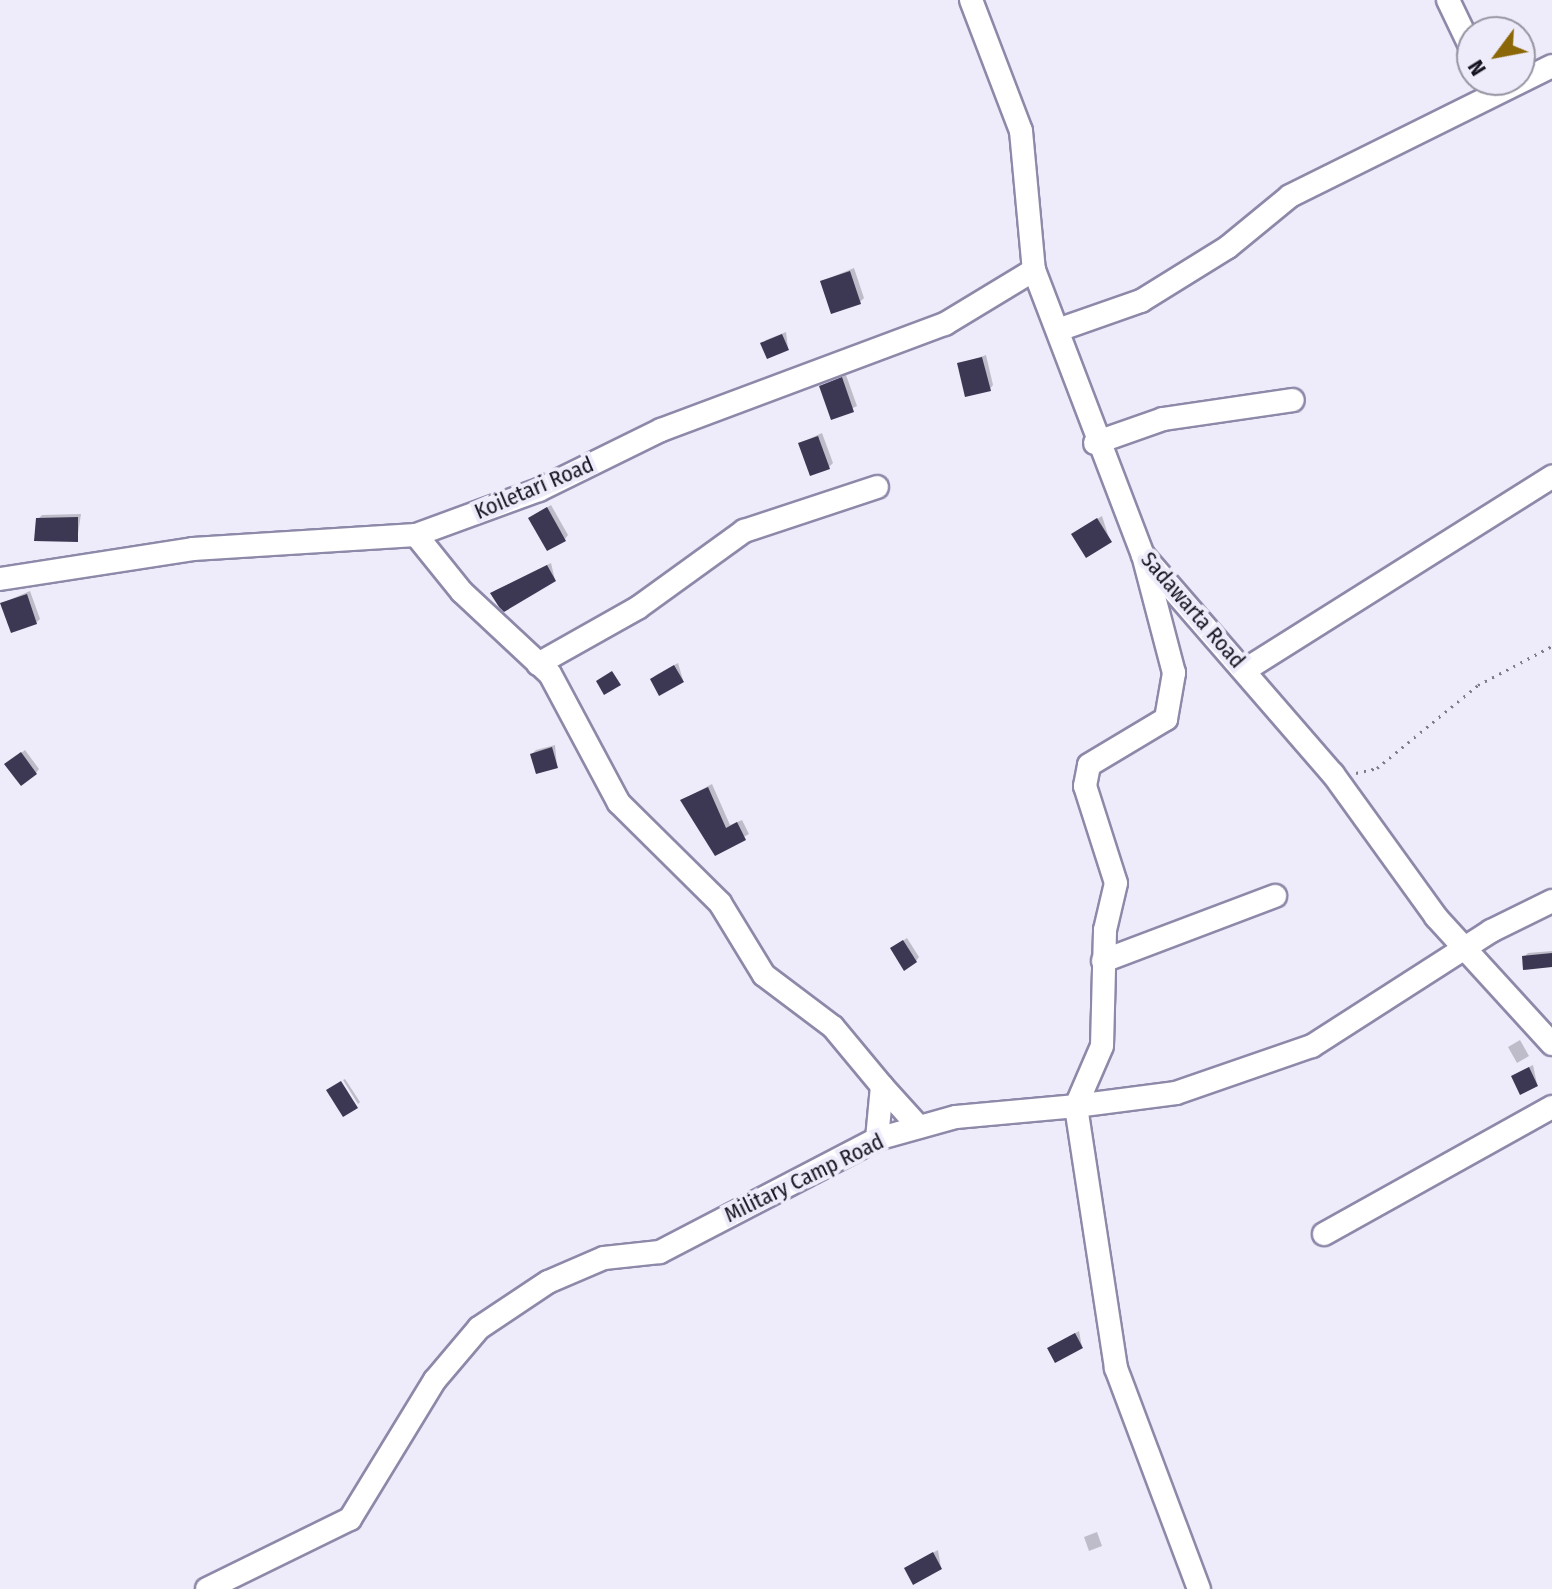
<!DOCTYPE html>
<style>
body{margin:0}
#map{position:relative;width:1552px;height:1589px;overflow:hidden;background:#eeecfa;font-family:"Fira Sans Condensed",sans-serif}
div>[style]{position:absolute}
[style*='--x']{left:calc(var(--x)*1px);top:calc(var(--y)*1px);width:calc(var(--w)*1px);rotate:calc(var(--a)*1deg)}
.shadow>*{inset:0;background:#0003}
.building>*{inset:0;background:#3c3853}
.path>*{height:3px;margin-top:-1.5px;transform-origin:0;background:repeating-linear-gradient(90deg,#7e7c89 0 2px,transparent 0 8px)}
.roads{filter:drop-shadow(2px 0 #8d89a9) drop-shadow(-2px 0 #8d89a9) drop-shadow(0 2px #8d89a9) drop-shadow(0 -2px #8d89a9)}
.minor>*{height:22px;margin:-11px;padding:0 11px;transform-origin:11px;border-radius:11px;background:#fff}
span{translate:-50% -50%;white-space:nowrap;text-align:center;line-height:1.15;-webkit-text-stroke:8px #eeecfa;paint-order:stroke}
.street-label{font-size:22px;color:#15131f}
.north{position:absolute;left:1456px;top:16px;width:80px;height:80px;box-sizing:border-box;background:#eeecfa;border:2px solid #9795a2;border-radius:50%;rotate:238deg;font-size:22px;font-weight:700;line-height:32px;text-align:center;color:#15131f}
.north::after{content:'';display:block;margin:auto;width:28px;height:36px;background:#8b6707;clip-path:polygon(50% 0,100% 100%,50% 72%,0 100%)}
</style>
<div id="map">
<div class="shadow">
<div style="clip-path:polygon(854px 268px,864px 298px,860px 302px,822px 281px)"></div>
<div style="clip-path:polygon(786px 332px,788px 348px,763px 343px,766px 340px)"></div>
<div style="clip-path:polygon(986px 355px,993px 385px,990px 389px,959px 364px)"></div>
<div style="clip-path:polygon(846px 375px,857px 406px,832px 418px,821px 387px)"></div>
<div style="clip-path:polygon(822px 433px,833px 463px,829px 467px,800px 443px)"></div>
<div style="clip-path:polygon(551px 505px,568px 535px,565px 539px,534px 515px)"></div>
<div style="clip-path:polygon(81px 514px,77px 540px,38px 519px,42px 515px)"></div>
<div style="clip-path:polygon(1102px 516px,1110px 541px,1077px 531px)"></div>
<div style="clip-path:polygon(551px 563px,555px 580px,492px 593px,496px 590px)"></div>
<div style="clip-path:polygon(30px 591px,40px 619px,36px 623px,2px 603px)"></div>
<div style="clip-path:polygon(678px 663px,683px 680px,652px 679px,656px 675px)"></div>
<div style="clip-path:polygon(555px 745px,557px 766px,532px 754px,536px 750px)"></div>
<div style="clip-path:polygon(25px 750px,39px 769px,36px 773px,11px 761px)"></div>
<div style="clip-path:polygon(712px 784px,730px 825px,742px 820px,749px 834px,715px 853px,682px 800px)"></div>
<div style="clip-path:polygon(907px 938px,919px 957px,916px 961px,896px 945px)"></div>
<div style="clip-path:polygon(1552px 951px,1552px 965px,1524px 957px,1528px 953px)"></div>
<div style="clip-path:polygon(1520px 1040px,1529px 1056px,1517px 1063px,1508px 1047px)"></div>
<div style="clip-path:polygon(1533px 1065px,1537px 1084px,1513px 1077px,1517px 1073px)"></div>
<div style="clip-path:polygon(345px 1079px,360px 1102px,358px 1104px,343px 1080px)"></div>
<div style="clip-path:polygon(1079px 1331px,1082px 1347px,1049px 1348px,1053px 1345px)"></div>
<div style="clip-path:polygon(1097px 1532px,1102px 1546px,1089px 1551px,1084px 1537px)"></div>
<div style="clip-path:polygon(938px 1550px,941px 1568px,910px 1565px)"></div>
</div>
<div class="building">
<div style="clip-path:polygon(850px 271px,861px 304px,831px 314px,820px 281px)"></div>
<div style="clip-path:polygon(782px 334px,789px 350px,767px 359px,760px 343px)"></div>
<div style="clip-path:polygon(982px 357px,991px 391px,965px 397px,957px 363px)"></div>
<div style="clip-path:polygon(842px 377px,854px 412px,831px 420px,819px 386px)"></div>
<div style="clip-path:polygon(818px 436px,830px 469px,810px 476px,798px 443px)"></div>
<div style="clip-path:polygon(547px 507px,566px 541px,547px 551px,528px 518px)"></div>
<div style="clip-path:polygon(78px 517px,78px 542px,34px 541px,36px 518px)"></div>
<div style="clip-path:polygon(1097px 518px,1112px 542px,1086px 558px,1071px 534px)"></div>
<div style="clip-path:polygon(547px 565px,556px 581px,504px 612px,499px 607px,490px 593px)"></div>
<div style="clip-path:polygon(27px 594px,37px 624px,11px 633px,0 603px)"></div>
<div style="clip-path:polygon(674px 665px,684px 682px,659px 696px,650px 679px)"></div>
<div style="clip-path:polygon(612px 671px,621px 685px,604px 695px,596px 681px)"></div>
<div style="clip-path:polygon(552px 747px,558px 768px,536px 774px,530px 754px)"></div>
<div style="clip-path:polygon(21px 752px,37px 774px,21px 786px,4px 764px)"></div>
<div style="clip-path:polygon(708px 787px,726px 828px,737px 822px,746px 840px,715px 856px,680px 800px)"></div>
<div style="clip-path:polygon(903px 940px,917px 962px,904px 971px,890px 948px)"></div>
<div style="clip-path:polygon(1552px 953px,1552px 967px,1523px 970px,1522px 956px)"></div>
<div style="clip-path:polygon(1529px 1067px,1538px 1086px,1520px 1095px,1511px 1076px)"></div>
<div style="clip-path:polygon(341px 1081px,358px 1108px,343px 1117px,326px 1090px)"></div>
<div style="clip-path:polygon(1075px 1333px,1083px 1348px,1055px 1363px,1047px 1348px)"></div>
<div style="clip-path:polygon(933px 1552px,942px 1569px,913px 1585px,904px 1568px)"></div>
</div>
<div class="path">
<div style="--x:1356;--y:773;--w:22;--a:-13"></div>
<div style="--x:1377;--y:768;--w:131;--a:-39.4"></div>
<div style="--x:1478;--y:685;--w:84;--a:-27.8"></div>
</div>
<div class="roads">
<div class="minor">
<div style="--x:971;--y:0;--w:140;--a:69.1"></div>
<div style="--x:1021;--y:131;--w:140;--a:84.7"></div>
<div style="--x:1034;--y:270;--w:305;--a:69.1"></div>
<div style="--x:1143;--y:555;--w:290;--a:49.1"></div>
<div style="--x:1333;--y:774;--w:176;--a:54.2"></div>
<div style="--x:1436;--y:917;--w:172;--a:47.6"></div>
<div style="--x:1448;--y:0;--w:55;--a:64.4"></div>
<div style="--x:1058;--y:330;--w:88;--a:-19.3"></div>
<div style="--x:1141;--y:301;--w:102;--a:-31.8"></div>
<div style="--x:1228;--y:247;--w:80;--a:-39.4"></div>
<div style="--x:1290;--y:196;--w:292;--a:-26.4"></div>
<div style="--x:1095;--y:443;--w:72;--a:-19.4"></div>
<div style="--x:1163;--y:419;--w:131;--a:-8.3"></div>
<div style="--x:416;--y:535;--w:73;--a:51.1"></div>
<div style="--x:462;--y:592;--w:120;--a:43"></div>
<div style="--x:550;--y:674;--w:146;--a:61.9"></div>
<div style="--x:619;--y:803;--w:142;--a:44.7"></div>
<div style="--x:720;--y:903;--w:84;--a:58.6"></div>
<div style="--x:764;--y:975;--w:86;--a:37"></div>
<div style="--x:833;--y:1027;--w:77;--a:50.3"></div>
<div style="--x:882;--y:1086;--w:53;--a:95.4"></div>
<div style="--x:0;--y:579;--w:195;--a:-8.8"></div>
<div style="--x:193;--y:549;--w:223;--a:-3.6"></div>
<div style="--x:416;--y:535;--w:131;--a:-20.1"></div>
<div style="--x:539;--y:490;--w:136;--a:-26.2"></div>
<div style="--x:661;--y:430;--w:303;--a:-20.5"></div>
<div style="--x:945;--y:324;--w:104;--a:-31.2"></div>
<div style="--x:538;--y:664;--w:116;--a:-29.4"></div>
<div style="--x:639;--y:607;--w:130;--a:-35.9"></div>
<div style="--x:744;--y:531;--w:140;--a:-18.3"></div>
<div style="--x:1245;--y:670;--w:363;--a:-32.2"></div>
<div style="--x:1103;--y:961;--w:184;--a:-20.7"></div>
<div style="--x:882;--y:1086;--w:55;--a:47.9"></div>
<div style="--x:1324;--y:1234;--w:261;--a:-29.1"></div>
<div style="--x:207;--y:1589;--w:159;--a:-26.1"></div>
<div style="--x:350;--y:1519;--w:163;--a:-58.6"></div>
<div style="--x:435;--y:1380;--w:68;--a:-49.8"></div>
<div style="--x:479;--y:1328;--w:83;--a:-33.7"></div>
<div style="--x:548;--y:1282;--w:61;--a:-23.2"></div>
<div style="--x:604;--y:1258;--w:56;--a:-6.1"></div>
<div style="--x:660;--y:1252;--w:245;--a:-27.5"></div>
<div style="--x:877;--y:1139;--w:82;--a:-15.6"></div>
<div style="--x:956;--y:1117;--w:121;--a:-5.2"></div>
<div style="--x:1076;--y:1106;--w:65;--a:-66.6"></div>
<div style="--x:1102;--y:1046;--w:116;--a:-88.5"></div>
<div style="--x:1105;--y:930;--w:48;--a:-76.8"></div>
<div style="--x:1116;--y:883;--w:102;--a:-107.7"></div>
<div style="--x:1085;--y:786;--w:21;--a:-79"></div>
<div style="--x:1089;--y:765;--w:90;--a:-30.9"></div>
<div style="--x:1166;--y:719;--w:47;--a:-80.1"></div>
<div style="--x:1174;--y:673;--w:122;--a:-104.7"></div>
<div style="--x:1199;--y:1589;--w:236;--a:-110.6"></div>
<div style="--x:1116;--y:1368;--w:265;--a:-98.7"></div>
<div style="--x:1076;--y:1106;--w:101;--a:-7.4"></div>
<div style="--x:1176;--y:1093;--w:144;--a:-19.1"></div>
<div style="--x:1312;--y:1046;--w:213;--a:-32.7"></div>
<div style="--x:1491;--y:931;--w:68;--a:-26.2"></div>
</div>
</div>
<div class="street-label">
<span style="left:534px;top:488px;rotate:-23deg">Koiletari Road</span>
<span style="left:1193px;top:610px;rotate:49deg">Sadawarta Road</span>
<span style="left:804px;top:1178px;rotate:-26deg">Military Camp Road</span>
</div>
<div class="north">N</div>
</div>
